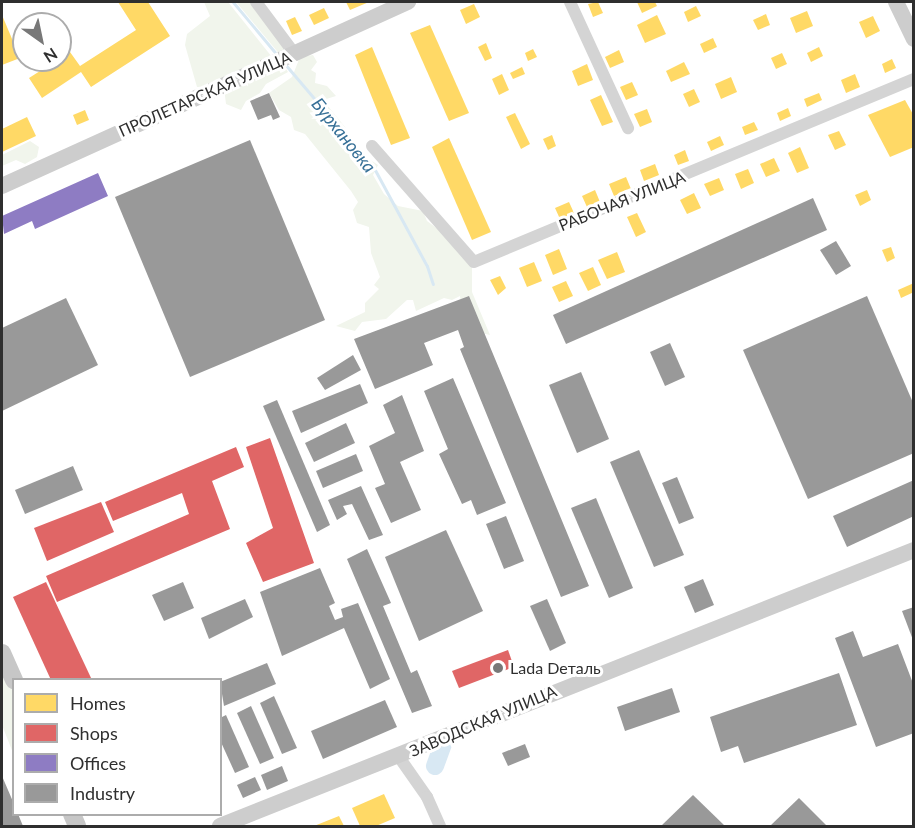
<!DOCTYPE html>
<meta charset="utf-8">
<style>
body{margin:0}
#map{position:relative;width:915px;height:828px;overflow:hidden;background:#fff;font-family:Lato,sans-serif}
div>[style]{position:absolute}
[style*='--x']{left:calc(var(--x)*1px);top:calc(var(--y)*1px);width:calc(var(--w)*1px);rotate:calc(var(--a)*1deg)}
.green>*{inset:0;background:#f1f5ec}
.homes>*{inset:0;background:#ffd966}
.shops>*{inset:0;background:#e06666}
.offices>*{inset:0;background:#8e7cc3}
.industry>*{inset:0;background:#999}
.stream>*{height:3px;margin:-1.5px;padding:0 1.5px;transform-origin:1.5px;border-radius:1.5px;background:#d8e8f3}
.river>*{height:18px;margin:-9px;padding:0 9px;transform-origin:9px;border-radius:9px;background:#d8e8f3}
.street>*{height:12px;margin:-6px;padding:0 6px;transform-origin:6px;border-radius:6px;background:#d4d4d4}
.secondary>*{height:16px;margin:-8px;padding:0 8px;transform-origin:8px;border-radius:8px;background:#cdcdcd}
.primary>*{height:18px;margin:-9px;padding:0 9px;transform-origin:9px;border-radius:9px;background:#c7c7c7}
.dots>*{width:16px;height:16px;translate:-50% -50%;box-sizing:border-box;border:3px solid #fff;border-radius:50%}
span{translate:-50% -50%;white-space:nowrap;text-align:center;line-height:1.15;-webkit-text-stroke:6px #fff;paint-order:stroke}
.street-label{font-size:16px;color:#2f2f2f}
.poi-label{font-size:16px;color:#2f2f2f}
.left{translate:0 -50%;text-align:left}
.water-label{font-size:18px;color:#377097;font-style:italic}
.frame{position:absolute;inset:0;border:3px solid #2f2f2f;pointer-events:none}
.legend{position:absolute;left:12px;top:678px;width:210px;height:138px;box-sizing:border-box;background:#fff;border:2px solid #acacac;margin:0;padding:8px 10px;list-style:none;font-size:18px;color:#2f2f2f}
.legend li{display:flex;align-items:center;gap:12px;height:30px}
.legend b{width:30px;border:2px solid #acacac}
.north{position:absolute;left:12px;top:12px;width:60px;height:60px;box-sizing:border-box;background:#fff;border:2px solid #acacac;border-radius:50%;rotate:147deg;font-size:16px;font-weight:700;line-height:24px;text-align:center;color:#2f2f2f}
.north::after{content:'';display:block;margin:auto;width:21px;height:27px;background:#787878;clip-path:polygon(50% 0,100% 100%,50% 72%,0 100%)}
</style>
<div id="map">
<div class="green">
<div style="clip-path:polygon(204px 2px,228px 2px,272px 57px,208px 87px,197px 87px,185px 45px,187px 34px,210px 16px)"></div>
<div style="clip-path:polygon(236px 2px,253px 2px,289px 53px,281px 56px)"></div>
<div style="clip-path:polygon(313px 55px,317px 62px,311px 70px,316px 73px,315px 83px,327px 86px,336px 96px,323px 100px,345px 127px,353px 148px,378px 165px,373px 175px,384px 194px,398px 206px,423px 211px,427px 221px,451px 239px,472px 268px,472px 292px,490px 335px,473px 331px,461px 309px,460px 296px,452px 300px,444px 298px,416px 311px,413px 300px,407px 300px,386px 319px,362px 322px,355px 331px,336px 326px,365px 312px,365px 303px,379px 289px,374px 285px,380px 277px,371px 253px,369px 227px,357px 223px,353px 210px,358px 202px,351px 191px,305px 134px,294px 130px,291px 117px,279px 110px,269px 93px,292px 77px,300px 57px)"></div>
<div style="clip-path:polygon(284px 66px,288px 72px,266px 84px,260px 93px,246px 101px,241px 110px,226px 104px,224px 88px)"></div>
<div style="clip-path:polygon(30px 141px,39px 147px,37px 157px,25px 164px,16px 160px,2px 166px,2px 155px)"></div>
<div style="clip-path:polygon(2px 667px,13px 691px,13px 753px,2px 725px)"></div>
</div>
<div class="homes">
<div style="clip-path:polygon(118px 2px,148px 2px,170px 36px,91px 87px,81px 72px,42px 98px,29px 78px,70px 52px,80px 66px,136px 30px)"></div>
<div style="clip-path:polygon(346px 2px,369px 2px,350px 10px)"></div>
<div style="clip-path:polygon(598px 2px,603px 13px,593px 17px,588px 4px)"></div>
<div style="clip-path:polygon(637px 2px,655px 2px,657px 6px,642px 13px)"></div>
<div style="clip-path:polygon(474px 4px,480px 17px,466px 24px,460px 10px)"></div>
<div style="clip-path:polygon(696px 6px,701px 16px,688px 22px,684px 12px)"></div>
<div style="clip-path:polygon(324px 8px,329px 18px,314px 25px,309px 15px)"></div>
<div style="clip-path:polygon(807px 11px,813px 26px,796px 33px,790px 18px)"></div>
<div style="clip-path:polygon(766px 14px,770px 25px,758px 30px,753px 20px)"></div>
<div style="clip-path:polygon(2px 15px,20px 58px,2px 65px)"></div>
<div style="clip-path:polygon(657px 15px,666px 34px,645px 43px,637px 25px)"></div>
<div style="clip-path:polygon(873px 16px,880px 31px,866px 38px,859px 22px)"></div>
<div style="clip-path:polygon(295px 17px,302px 31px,292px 35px,286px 21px)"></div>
<div style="clip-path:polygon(430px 25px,469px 113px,449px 121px,410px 33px)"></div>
<div style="clip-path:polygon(713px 38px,717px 47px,704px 53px,700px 44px)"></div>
<div style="clip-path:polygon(486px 43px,492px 58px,485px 61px,478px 47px)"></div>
<div style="clip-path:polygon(372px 47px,410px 138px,391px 145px,355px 55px)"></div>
<div style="clip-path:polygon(819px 47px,823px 56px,811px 62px,807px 53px)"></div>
<div style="clip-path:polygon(533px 49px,537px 57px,528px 61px,525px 53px)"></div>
<div style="clip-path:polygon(619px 50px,624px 62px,610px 68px,605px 57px)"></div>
<div style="clip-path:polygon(782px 53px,787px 64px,776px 69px,771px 58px)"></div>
<div style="clip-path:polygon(892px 59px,896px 68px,885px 73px,882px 64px)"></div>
<div style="clip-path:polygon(684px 62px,690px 74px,671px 82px,666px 71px)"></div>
<div style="clip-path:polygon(587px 64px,593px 80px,578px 86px,572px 71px)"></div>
<div style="clip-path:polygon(522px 67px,525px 74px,513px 79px,510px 73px)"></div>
<div style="clip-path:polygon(502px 74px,509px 90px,499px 95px,492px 79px)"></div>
<div style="clip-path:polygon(855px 74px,860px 87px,846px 93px,841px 80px)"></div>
<div style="clip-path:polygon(731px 77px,737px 92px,721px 99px,715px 84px)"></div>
<div style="clip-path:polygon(632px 82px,638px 95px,626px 100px,620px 87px)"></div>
<div style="clip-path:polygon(694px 89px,700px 102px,689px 107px,683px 94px)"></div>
<div style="clip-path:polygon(819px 93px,822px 100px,807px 107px,804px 99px)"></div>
<div style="clip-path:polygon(601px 95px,613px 122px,602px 126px,590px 100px)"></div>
<div style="clip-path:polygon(905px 100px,914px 116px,914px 147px,890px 157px,868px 115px)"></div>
<div style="clip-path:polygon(788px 108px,791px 116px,780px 121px,777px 113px)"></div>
<div style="clip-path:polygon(647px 109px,652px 122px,640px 127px,634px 114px)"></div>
<div style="clip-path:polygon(85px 110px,89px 120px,77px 125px,73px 115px)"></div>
<div style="clip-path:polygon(515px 113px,530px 144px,521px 149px,506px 117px)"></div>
<div style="clip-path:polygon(27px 117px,36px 136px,2px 152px,2px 129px)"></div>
<div style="clip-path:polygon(754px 122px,758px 130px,745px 135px,742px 127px)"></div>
<div style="clip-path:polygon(839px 131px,846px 145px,835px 150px,828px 135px)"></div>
<div style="clip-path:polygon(552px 135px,556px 146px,548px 150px,543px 139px)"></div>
<div style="clip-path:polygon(720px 136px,724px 145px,711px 151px,707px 142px)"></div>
<div style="clip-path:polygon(449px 138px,491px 232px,472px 240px,432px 147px)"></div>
<div style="clip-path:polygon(800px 147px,809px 168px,797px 173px,788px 153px)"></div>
<div style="clip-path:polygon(685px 150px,689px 161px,678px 165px,674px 155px)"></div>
<div style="clip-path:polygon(774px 158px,780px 171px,766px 177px,760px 164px)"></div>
<div style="clip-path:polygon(655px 164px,659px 175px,644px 181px,640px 170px)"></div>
<div style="clip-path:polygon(748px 169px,754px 183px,741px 189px,735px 174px)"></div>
<div style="clip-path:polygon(626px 177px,631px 189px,614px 196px,609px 184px)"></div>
<div style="clip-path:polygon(719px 178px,724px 190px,710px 196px,704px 184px)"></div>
<div style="clip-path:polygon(595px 190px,600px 202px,587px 207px,582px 196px)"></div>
<div style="clip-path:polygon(867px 190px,871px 200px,860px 206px,855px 195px)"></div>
<div style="clip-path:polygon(694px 193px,701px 208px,687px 214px,680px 200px)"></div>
<div style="clip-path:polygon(569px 202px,574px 213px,560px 219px,555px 208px)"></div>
<div style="clip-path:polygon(637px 213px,646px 232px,636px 237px,627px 217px)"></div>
<div style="clip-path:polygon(891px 247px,895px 258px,887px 262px,882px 250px)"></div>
<div style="clip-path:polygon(559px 249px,567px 269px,553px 275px,545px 255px)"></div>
<div style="clip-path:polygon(617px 252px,625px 272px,607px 279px,598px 260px)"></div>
<div style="clip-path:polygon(534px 262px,542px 281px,527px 287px,519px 268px)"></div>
<div style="clip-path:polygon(593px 267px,601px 285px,588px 291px,579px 273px)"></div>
<div style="clip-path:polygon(500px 276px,506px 288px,498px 295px,490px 280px)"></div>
<div style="clip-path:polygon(566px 281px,573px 296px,559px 302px,552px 287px)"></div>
<div style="clip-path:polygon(914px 283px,914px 292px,901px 298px,898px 290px)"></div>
<div style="clip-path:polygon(384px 794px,395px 818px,376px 826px,360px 826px,352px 808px)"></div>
<div style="clip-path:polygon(339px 816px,344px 826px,314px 826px)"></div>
</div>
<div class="shops">
<div style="clip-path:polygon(270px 438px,314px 563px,263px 582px,246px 543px,273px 528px,246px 447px)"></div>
<div style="clip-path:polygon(236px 447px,244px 467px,212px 481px,230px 529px,57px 602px,46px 576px,189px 514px,182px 493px,113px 521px,105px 502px)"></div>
<div style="clip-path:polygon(101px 502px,114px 532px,47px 561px,34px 528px)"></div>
<div style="clip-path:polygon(46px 582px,92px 680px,51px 680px,13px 597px)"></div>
<div style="clip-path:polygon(508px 650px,514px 667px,459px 688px,452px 671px)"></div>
</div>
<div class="offices">
<div style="clip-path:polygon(98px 173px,108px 196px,35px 229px,32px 221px,4px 234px,2px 216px)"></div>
</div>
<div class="industry">
<div style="clip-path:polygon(269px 93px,280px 117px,273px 120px,271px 115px,258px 120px,250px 101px)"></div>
<div style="clip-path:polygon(250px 140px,325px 320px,190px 377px,115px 197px)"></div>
<div style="clip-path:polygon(813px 198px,827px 230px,566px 344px,553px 315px)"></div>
<div style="clip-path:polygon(836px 241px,851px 266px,836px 275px,820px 250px)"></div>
<div style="clip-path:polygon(469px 296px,589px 586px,561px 597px,460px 349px,464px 347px,458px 330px,424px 343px,433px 365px,375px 389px,354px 339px)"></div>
<div style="clip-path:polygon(867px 296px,914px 405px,914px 453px,808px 499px,743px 350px)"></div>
<div style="clip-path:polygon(66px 298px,98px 365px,2px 411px,2px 328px)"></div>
<div style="clip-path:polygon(670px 343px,685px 377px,665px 386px,650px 352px)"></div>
<div style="clip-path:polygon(353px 355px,361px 370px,325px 390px,317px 378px)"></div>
<div style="clip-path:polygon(581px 372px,609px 439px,577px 453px,549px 385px)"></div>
<div style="clip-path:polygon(453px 378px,506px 503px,477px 515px,471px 500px,462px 504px,439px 454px,448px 449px,424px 391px)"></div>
<div style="clip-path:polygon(360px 384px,368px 403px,301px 433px,292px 411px)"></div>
<div style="clip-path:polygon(402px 395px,424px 451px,400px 462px,421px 510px,391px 523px,375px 488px,385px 484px,369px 446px,395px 433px,383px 405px)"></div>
<div style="clip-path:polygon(277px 400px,330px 525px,317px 532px,263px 406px)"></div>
<div style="clip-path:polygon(346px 423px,355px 443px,314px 462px,305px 443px)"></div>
<div style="clip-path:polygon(639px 450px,684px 555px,654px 567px,610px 462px)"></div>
<div style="clip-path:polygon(356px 454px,363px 471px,323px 488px,316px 471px)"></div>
<div style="clip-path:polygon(73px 466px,83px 490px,25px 514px,15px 490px)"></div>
<div style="clip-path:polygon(677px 477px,694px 518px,679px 524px,662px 483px)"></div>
<div style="clip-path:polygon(914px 480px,914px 516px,847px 547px,833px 516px)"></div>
<div style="clip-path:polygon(361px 486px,383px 535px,369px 540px,352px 504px,343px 506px,347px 514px,337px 520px,328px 500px)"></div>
<div style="clip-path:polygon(596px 498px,633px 588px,609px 598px,571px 508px)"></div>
<div style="clip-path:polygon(506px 516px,524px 561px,504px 569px,486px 524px)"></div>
<div style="clip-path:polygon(446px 530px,483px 611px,419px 641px,385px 557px)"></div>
<div style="clip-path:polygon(367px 549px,391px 603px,383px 606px,411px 673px,417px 670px,432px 706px,412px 713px,347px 559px)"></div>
<div style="clip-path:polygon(320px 568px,335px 603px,329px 606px,335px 620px,343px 617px,341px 609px,358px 603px,390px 679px,370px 689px,344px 628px,282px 656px,260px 592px)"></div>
<div style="clip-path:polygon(703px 579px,714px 605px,695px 613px,684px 587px)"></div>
<div style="clip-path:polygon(183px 582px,194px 608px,164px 621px,152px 595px)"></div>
<div style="clip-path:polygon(245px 599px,253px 617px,209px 639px,201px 618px)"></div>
<div style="clip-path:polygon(547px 599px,566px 643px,550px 651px,530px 606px)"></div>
<div style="clip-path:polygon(914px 607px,914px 640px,913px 640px,902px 611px)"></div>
<div style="clip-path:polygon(853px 631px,863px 657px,898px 644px,914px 686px,914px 733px,876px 747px,835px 638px)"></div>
<div style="clip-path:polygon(267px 663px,276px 684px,224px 706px,220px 682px)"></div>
<div style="clip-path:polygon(839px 673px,857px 725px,744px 763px,738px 746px,721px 752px,710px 717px)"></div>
<div style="clip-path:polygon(672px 688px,680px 712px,625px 731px,617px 707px)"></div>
<div style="clip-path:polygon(274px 696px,297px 748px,282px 754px,260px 703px)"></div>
<div style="clip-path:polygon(385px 700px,397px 727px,323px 759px,311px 731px)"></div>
<div style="clip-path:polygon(251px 706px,274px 758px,260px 764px,237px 713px)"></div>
<div style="clip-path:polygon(226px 715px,249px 767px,235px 773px,220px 740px,220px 718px)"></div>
<div style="clip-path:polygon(525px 744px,530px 757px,508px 766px,502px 753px)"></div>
<div style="clip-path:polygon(282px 766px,288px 781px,267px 790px,261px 775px)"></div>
<div style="clip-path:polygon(2px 776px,14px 804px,14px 814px,18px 814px,23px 826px,2px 826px)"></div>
<div style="clip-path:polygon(255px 777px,261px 790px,243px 798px,237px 785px)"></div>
<div style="clip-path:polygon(693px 795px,725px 826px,661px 826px)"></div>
<div style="clip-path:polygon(799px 798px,827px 826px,770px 826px)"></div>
</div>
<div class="stream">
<div style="--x:233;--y:2;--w:70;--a:50.2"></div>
<div style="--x:284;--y:63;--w:140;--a:49.6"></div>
<div style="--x:375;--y:170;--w:109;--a:61.6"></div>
<div style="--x:427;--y:266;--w:19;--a:72"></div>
</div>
<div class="river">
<div style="--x:435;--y:766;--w:23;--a:-70"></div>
</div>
<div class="street">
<div style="--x:256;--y:2;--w:64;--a:53.3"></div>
<div style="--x:570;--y:2;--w:139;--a:65.3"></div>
<div style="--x:372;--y:146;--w:154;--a:48.7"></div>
<div style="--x:474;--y:262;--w:477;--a:-22.6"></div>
<div style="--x:399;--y:757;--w:49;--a:55"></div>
<div style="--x:427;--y:797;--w:32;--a:66"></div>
</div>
<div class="secondary">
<div style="--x:896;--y:2;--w:41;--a:64.1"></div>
<div style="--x:2;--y:186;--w:446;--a:-24.4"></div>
<div style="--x:220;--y:826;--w:747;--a:-21.69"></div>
</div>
<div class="primary">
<div style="--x:2;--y:653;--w:30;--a:66"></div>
<div style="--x:72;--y:814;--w:13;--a:67"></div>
</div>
<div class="dots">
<div style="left:498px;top:668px;background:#787878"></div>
</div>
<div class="street-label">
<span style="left:205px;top:94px;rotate:-24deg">ПРОЛЕТАРСКАЯ УЛИЦА</span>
<span style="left:622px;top:201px;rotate:-22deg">РАБОЧАЯ УЛИЦА</span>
<span style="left:483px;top:721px;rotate:-23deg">ЗАВОДСКАЯ УЛИЦА</span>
</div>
<div class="poi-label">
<span class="left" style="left:510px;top:668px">Lada Dеталь</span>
</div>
<div class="water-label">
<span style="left:344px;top:135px;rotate:51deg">Бурхановка</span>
</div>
<div class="frame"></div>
<ul class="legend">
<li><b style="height:16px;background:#ffd966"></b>Homes</li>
<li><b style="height:16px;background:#e06666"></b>Shops</li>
<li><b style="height:16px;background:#8e7cc3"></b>Offices</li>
<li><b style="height:16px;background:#999"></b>Industry</li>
</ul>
<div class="north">N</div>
</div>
